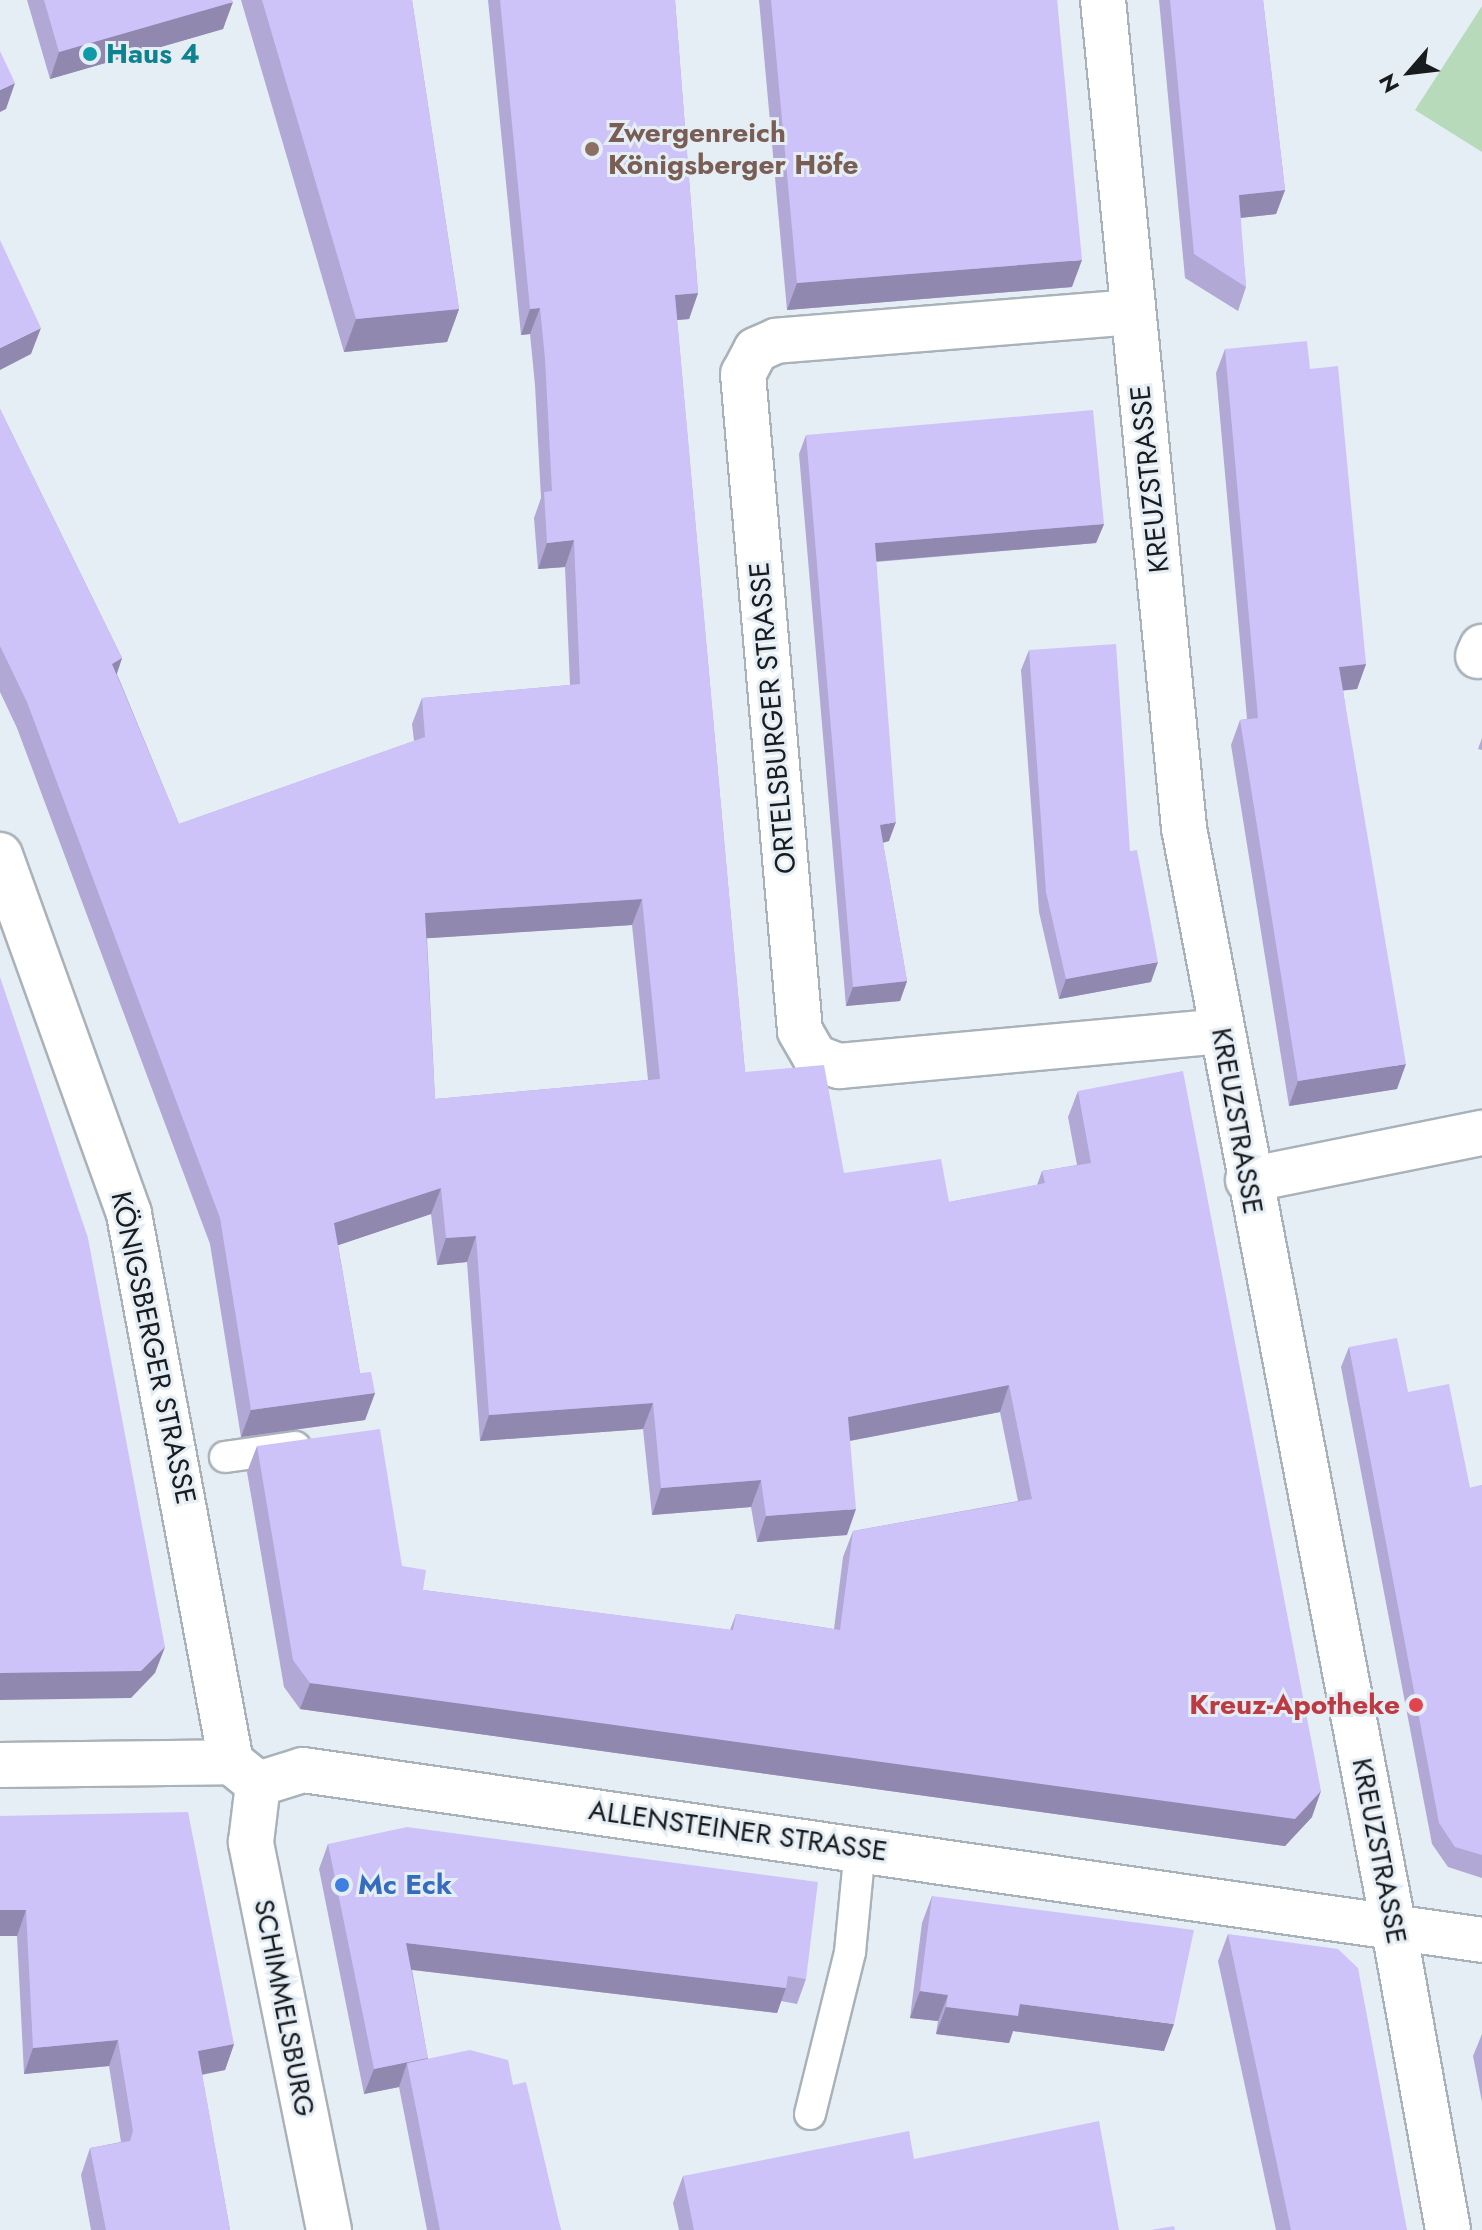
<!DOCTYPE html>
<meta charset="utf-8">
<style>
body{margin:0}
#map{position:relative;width:1482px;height:2230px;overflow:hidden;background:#e5eef5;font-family:Jost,sans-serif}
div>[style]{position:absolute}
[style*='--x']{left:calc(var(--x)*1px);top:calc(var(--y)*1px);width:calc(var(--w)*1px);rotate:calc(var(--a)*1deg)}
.green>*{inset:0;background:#b7daba}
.roads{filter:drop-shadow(2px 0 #aab2b9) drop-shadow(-2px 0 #aab2b9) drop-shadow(0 2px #aab2b9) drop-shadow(0 -2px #aab2b9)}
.lane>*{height:30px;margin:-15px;padding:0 15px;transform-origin:15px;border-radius:15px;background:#fff}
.street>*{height:44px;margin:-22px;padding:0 22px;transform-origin:22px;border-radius:22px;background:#fff}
.secondary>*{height:44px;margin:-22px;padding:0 22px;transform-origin:22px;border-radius:22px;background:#fff}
.wall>*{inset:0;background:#b1a8d5}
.shaded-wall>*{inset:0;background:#9088ae}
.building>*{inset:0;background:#cec3f8}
.dots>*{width:22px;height:22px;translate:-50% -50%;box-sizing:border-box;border:4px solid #e5eef5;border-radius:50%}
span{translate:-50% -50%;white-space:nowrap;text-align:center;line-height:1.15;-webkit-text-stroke:6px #e5eef5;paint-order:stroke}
.culture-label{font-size:28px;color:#0d838f;font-weight:700}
.left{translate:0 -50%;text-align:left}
.education-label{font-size:28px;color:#785e54;font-weight:700}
.street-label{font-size:28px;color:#191c1e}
.health-label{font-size:28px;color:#be3a42;font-weight:700}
.right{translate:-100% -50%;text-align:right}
.shop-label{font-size:28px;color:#366cbe;font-weight:700}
.north{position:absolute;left:1370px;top:32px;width:80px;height:80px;-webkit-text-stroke:6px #e5eef5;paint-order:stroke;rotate:242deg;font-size:22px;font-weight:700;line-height:32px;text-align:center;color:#191c1e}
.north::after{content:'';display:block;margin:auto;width:28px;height:36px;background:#191c1e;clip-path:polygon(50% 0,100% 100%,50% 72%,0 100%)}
</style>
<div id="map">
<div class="green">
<div style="clip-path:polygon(1482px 6px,1482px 152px,1415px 110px)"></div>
</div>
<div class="roads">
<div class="lane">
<div style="--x:225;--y:1457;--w:71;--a:-8.1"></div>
<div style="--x:810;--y:2114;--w:167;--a:-76.1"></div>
<div style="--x:850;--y:1952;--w:104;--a:-84.5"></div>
</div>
<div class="street">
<div style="--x:1103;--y:0;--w:832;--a:84.41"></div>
<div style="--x:1184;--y:828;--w:1116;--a:79.2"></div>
<div style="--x:1133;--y:312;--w:358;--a:175.4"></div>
<div style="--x:776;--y:341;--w:22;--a:156"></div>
<div style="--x:756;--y:350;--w:27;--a:118"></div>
<div style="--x:743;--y:374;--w:659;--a:85.04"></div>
<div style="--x:800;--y:1031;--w:30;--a:60"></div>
<div style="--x:815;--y:1057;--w:26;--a:21"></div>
<div style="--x:839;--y:1066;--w:384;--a:-5.2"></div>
<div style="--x:1478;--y:656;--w:10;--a:-66"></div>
<div style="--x:0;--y:855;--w:381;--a:70.2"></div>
<div style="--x:129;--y:1214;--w:557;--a:79.46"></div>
<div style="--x:1248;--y:1180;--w:239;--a:-11.4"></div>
<div style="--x:0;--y:1765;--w:231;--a:-0.7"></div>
<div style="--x:231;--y:1762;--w:28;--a:39"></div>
</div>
<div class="secondary">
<div style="--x:1393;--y:1924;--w:311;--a:79.8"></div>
<div style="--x:329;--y:2230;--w:396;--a:-101.4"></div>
<div style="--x:251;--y:1842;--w:58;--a:-83.1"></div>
<div style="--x:258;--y:1784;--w:47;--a:-17.3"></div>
<div style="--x:303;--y:1770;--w:1191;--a:8.2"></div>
</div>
</div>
<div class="wall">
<div style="clip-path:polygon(27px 0,232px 0,223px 29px,50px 79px)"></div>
<div style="clip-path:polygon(241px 0,412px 0,459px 309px,447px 342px,344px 352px)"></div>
<div style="clip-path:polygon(evenodd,488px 0,675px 0,698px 293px,689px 319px,677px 320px,745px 1072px,844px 1173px,949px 1202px,1037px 1185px,1042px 1171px,1077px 1165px,1068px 1117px,1078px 1091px,1312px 1817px,1285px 1846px,300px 1709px,284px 1687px,247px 1472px,257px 1446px,402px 1566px,423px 1590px,730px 1630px,736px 1614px,834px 1629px,843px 1557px,853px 1531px,1018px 1501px,1000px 1412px,850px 1441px,847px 1535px,757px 1542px,751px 1507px,652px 1515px,643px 1429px,480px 1441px,467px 1262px,437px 1265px,431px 1214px,338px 1245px,360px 1373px,375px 1393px,365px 1420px,241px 1437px,210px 1244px,17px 728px,0 692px,0 409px,122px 658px,117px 674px,179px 824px,414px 741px,412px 724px,422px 698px,570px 685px,565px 567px,538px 569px,534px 518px,541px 498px,535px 385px,530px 334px,521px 335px,488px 0,632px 925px,648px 1080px,435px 1099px,427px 938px,632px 925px)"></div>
<div style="clip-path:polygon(759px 0,1057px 0,1072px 287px,787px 310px)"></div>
<div style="clip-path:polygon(1159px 0,1263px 0,1285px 190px,1276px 214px,1240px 218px,1246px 287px,1238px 311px,1185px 278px)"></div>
<div style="clip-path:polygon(1225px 349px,1310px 369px,1366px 664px,1357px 689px,1343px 690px,1397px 1089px,1289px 1106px,1231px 745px,1240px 720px,1247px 719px,1216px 373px)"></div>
<div style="clip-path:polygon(806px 435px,1104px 524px,1096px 543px,876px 562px,889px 841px,883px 843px,907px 981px,900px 1001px,846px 1006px,799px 454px)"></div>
<div style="clip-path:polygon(1029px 650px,1151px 982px,1059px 999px,1039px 912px,1021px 670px)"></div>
<div style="clip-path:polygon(1482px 738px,1482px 750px,1478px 749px)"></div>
<div style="clip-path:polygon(1349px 1347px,1408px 1392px,1470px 1488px,1482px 1485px,1482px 1878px,1448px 1867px,1432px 1844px,1341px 1367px)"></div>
<div style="clip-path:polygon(0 1816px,234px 2044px,225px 2070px,202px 2075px,230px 2230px,91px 2230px,81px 2175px,90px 2148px,121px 2142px,109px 2066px,24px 2074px,17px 1936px,0 1936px)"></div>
<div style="clip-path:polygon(328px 1844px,806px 1979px,797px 2004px,781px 2001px,777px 2013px,412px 1970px,428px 2059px,513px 2085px,561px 2230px,427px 2230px,399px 2087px,364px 2094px,319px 1869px)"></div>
<div style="clip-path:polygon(932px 1896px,1164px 2051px,1013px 2031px,1009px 2043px,936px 2034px,938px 2021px,910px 2018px,922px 1923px)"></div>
<div style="clip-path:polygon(1228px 1934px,1407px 2230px,1276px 2230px,1218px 1961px)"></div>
<div style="clip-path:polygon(1482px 2034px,1482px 2102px,1473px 2056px)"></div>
<div style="clip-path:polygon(914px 2159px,1119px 2230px,679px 2230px,673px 2203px,683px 2176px)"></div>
</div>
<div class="shaded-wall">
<div style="clip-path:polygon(233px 2px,223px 29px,50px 79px,59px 52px)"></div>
<div style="clip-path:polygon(15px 83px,6px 109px,0 112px,0 90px)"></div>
<div style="clip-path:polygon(1285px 190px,1276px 214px,1230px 219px,1239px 195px)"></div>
<div style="clip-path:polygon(1082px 260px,1072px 287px,787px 310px,797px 283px)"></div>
<div style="clip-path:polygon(698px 293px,689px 319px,665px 321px,675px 295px)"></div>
<div style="clip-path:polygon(540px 308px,530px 334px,521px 335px,530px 309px)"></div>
<div style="clip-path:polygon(459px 309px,447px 342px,344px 352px,356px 319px)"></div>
<div style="clip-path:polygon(41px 328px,31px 354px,0 370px,0 348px)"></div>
<div style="clip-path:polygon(1104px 524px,1096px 543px,868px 562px,875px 543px)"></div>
<div style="clip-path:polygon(574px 540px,565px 567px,538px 569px,547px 543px)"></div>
<div style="clip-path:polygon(122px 658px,113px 684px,112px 664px)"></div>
<div style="clip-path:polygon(1366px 664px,1357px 689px,1330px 692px,1339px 667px)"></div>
<div style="clip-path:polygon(896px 822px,889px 841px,873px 845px,880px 825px)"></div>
<div style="clip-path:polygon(642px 899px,632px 925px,416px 939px,425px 913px)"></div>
<div style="clip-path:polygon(1158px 962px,1151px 982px,1059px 999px,1066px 979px)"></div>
<div style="clip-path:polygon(907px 981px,900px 1001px,846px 1006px,853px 987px)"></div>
<div style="clip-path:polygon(1406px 1064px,1397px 1089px,1289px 1106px,1298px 1081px)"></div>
<div style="clip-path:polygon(441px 1188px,431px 1214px,324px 1250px,334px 1223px)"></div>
<div style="clip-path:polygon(476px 1236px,467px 1262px,437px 1265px,446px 1238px)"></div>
<div style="clip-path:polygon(1009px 1385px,1000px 1412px,838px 1443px,848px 1417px)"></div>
<div style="clip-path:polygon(375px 1393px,365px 1420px,241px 1437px,251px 1410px)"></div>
<div style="clip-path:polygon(653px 1403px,643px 1429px,480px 1441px,489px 1415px)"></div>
<div style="clip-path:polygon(761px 1480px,751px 1507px,652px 1515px,661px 1488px)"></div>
<div style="clip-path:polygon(856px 1509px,847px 1535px,757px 1542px,766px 1516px)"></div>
<div style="clip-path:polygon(165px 1647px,155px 1673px,131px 1698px,0 1700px,0 1673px)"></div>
<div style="clip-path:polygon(310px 1683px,1321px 1791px,1312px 1817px,1285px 1846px,300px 1709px)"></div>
<div style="clip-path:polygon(0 1910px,26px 1910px,17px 1936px,0 1936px)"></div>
<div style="clip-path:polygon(406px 1943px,786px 1988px,777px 2013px,397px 1968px)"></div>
<div style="clip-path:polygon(920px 1991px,948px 1995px,938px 2021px,910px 2018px)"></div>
<div style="clip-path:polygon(1020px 2004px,1174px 2024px,1164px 2051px,1013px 2031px,1009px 2043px,936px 2034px,946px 2007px)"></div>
<div style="clip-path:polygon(118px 2040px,109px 2066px,24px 2074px,33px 2048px)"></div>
<div style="clip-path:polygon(234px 2044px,225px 2070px,188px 2077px,198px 2051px)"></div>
<div style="clip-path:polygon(428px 2058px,419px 2082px,407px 2063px,399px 2087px,364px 2094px,374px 2069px)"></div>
</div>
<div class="building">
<div style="clip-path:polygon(44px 0,232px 0,233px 2px,59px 52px)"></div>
<div style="clip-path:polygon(262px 0,412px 0,459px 309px,356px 319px)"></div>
<div style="clip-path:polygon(evenodd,500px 0,675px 0,698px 293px,675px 295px,745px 1072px,824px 1065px,844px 1173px,941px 1159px,949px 1202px,1045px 1183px,1042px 1171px,1091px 1163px,1078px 1091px,1183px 1071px,1321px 1791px,1295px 1819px,310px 1683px,293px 1660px,257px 1446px,380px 1429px,402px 1566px,426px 1570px,423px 1590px,733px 1630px,736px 1614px,840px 1630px,853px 1531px,1032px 1499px,1009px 1385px,848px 1417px,856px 1509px,766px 1516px,761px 1480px,661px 1488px,653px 1403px,489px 1415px,476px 1236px,446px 1238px,441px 1188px,334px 1223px,360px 1373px,371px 1372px,375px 1393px,251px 1410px,220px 1218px,27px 702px,0 646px,0 409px,122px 658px,112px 664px,179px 824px,425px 737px,422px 698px,580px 684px,574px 540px,547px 543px,544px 492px,552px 491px,545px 359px,540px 308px,530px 309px,500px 0,642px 899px,660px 1079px,435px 1099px,425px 913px,642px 899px)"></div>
<div style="clip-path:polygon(771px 0,1057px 0,1082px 260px,797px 283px)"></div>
<div style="clip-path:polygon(1170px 0,1263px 0,1285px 190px,1239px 195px,1246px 287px,1194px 254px)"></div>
<div style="clip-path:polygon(0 51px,15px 83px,0 90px)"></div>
<div style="clip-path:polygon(0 240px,41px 328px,0 348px)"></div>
<div style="clip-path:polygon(1307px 341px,1310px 369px,1338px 366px,1366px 664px,1339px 667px,1406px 1064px,1298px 1081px,1240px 720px,1258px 718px,1225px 349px)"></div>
<div style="clip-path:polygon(1093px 410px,1104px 524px,875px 543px,896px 822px,880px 825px,907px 981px,853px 987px,806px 435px)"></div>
<div style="clip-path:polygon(1116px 644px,1130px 851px,1137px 850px,1158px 962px,1066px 979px,1046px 892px,1029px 650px)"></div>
<div style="clip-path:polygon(0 977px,88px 1238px,165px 1647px,141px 1671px,0 1673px)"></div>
<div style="clip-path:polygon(1397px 1338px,1408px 1392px,1449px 1384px,1470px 1488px,1482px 1485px,1482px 1855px,1455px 1847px,1439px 1823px,1349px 1347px)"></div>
<div style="clip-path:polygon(188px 1812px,234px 2044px,198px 2051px,230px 2230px,106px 2230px,90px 2148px,130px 2141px,133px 2131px,118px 2040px,33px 2048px,26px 1910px,0 1910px,0 1816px)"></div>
<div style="clip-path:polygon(407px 1827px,818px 1882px,806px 1979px,788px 1976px,786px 1988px,406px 1943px,428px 2058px,374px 2069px,328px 1844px)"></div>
<div style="clip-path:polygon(932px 1896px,1194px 1930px,1174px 2024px,1020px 2004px,1018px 2016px,946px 2007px,948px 1995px,920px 1991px)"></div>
<div style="clip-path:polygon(1228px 1934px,1338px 1949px,1358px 1968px,1407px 2230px,1291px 2230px)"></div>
<div style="clip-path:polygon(470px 2050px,508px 2060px,513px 2085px,526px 2082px,561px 2230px,440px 2230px,407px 2063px)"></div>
<div style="clip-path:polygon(1099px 2121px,1119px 2230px,694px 2230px,683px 2176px,909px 2131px,914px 2159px)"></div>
<div style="clip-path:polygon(1174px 2226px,1175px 2230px,1151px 2230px)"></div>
</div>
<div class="dots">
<div style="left:90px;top:54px;background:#0f9aa8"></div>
<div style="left:592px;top:149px;background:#8d6e63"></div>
<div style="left:1416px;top:1705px;background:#e0444e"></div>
<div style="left:342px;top:1885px;background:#3f7fe0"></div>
</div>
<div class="culture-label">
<span class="left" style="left:106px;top:54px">Haus 4</span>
</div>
<div class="education-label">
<span class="left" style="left:608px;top:149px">Zwergenreich<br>Königsberger Höfe</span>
</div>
<div class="street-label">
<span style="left:1150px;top:479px;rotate:-96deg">KREUZSTRASSE</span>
<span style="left:773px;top:718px;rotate:-95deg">ORTELSBURGER STRASSE</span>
<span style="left:1237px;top:1121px;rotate:80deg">KREUZSTRASSE</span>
<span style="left:153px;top:1348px;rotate:78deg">KÖNIGSBERGER STRASSE</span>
<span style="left:738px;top:1831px;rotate:8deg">ALLENSTEINER STRASSE</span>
<span style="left:1379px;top:1851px;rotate:79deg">KREUZSTRASSE</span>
<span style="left:284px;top:2008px;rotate:79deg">SCHIMMELSBURG</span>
</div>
<div class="health-label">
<span class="right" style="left:1400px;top:1705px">Kreuz-Apotheke</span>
</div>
<div class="shop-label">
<span class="left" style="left:358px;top:1885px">Mc Eck</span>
</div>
<div class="north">N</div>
</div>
